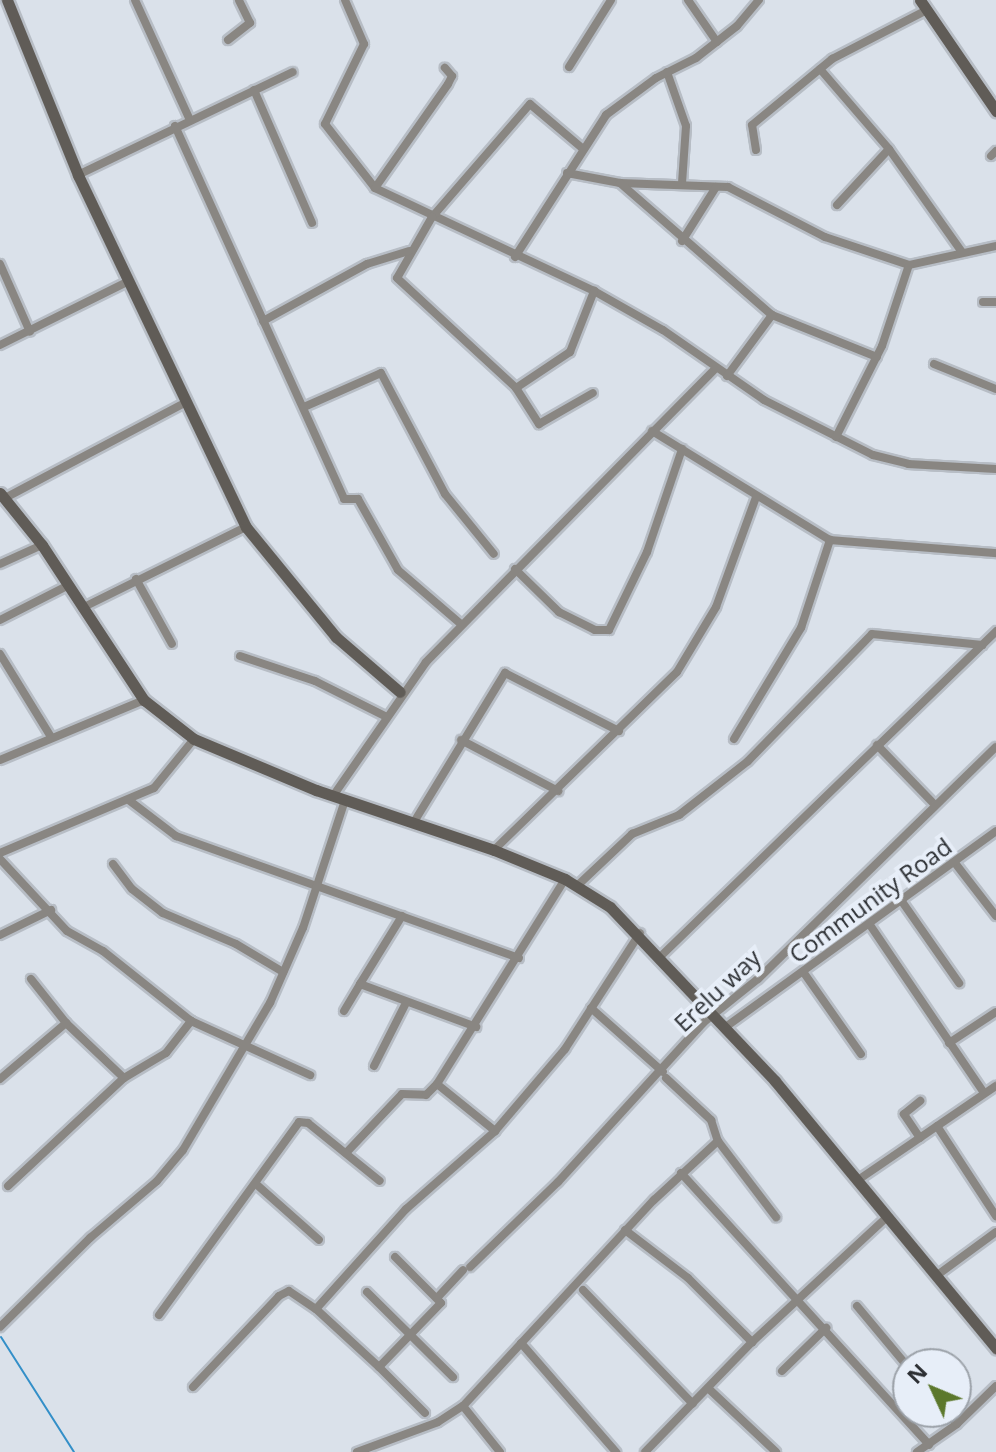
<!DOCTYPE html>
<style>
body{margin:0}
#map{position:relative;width:996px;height:1452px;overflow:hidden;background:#dae1ea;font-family:"Open Sans",sans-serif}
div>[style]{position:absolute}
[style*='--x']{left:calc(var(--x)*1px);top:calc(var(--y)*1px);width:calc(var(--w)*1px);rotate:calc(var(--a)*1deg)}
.stream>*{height:2px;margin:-1px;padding:0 1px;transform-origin:1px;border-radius:1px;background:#338fc8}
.roads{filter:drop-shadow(2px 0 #b7bdc5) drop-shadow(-2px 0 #b7bdc5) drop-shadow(0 2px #b7bdc5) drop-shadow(0 -2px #b7bdc5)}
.street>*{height:8px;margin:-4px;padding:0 4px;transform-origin:4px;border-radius:4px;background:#898682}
.secondary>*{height:11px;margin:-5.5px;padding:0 5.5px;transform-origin:5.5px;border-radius:5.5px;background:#605c57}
span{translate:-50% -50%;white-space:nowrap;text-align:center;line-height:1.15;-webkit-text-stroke:8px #e7eef8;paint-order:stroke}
.street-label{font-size:24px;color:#2c2f33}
.north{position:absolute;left:892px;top:1348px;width:80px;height:80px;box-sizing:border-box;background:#e7eef8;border:2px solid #9ca2a9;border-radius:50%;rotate:314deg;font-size:22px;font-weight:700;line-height:32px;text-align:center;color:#2c2f33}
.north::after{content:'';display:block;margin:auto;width:28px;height:36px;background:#5c782c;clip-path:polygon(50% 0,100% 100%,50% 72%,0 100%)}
</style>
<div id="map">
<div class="stream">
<div style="--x:1;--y:1337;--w:136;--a:57.6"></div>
</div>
<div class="roads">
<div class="street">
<div style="--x:135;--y:0;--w:132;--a:65.4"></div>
<div style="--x:345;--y:0;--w:48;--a:66.6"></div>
<div style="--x:364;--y:44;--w:89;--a:116"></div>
<div style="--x:325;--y:124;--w:81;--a:52"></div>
<div style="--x:375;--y:188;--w:242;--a:25.2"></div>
<div style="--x:594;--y:291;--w:79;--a:29.5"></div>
<div style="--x:663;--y:330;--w:123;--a:34.7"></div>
<div style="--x:764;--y:400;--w:122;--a:26.8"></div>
<div style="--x:873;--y:455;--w:36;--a:14"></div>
<div style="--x:908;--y:464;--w:88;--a:3.3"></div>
<div style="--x:688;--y:0;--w:51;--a:55.4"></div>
<div style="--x:228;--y:40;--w:28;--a:-38"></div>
<div style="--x:250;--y:23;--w:25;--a:-116"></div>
<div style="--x:569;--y:67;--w:79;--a:-57.9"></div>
<div style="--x:820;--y:69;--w:106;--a:49.2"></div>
<div style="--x:889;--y:149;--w:126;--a:54.7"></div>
<div style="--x:667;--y:72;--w:57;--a:70.6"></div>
<div style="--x:686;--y:126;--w:57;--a:94"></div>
<div style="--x:254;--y:90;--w:145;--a:66.4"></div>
<div style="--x:175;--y:126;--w:409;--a:65.6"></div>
<div style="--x:344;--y:499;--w:14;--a:0"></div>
<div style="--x:358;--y:499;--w:81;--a:60.6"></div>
<div style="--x:398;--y:570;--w:84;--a:40.7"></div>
<div style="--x:582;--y:148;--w:68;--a:-139.8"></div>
<div style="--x:530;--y:104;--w:150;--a:130.9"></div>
<div style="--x:432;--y:217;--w:70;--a:119.8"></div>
<div style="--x:397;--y:278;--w:162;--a:42.7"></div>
<div style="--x:516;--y:388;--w:43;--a:57.4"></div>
<div style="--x:539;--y:424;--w:62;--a:-29.9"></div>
<div style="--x:756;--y:150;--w:25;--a:-99"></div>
<div style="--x:752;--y:125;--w:104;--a:-39.5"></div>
<div style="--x:832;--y:59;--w:107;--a:-27.3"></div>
<div style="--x:991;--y:156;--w:7;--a:-45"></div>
<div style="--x:567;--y:173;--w:54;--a:10.7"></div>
<div style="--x:620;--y:183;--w:108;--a:2.1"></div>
<div style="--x:728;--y:187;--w:109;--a:27.3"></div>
<div style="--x:825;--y:237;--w:89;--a:18.4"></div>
<div style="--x:78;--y:175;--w:238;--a:-25.6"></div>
<div style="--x:620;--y:183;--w:201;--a:41"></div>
<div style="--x:772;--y:315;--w:113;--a:21.8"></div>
<div style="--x:375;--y:188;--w:127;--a:-54.9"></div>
<div style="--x:448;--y:84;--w:9;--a:-63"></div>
<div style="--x:452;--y:76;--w:11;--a:-131"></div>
<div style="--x:837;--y:205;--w:76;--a:-47.1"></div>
<div style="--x:682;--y:241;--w:64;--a:-57.8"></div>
<div style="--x:515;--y:257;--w:169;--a:-57.3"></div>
<div style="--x:606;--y:115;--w:62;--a:-36.5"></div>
<div style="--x:656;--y:78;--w:45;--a:-26.6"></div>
<div style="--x:696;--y:58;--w:52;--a:-38"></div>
<div style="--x:737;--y:26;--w:34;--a:-50"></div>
<div style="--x:0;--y:264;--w:74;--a:66.2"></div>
<div style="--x:983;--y:302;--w:13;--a:0"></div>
<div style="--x:263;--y:321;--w:119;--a:-28.7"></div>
<div style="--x:367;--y:264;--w:44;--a:-17.2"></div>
<div style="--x:0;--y:345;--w:142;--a:-26.4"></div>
<div style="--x:934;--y:364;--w:67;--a:22"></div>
<div style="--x:727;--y:376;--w:76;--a:-53.6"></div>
<div style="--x:516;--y:388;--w:65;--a:-33.7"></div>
<div style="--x:570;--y:352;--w:66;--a:-68.5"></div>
<div style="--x:304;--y:407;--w:84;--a:-23.8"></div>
<div style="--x:381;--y:373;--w:137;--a:62.1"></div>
<div style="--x:445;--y:494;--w:77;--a:50.8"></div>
<div style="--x:652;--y:431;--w:209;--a:31.5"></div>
<div style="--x:830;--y:540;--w:167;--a:4.5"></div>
<div style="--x:836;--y:437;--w:102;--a:-63.2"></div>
<div style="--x:882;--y:346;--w:85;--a:-71.6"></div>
<div style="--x:909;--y:265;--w:89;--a:-12.3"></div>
<div style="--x:5;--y:498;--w:205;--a:-27.9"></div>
<div style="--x:0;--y:564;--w:46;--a:-24.3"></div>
<div style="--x:515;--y:569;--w:62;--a:44.3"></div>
<div style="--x:559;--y:612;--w:40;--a:26.6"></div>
<div style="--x:595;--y:630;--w:14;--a:0"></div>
<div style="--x:609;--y:630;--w:87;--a:-64"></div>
<div style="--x:647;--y:552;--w:109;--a:-71.2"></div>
<div style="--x:136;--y:579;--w:74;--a:61"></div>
<div style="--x:82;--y:608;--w:183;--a:-26.3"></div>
<div style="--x:0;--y:620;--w:77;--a:-26.9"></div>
<div style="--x:0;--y:654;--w:97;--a:58.4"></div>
<div style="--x:240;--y:656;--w:79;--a:18.4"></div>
<div style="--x:315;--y:681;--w:80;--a:26.6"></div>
<div style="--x:734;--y:739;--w:130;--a:-58.9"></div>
<div style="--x:801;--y:628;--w:93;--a:-71.8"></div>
<div style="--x:461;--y:740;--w:110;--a:27.7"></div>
<div style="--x:877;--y:745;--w:83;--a:46"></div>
<div style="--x:0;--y:760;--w:156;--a:-22.6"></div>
<div style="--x:333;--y:796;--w:163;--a:-55.2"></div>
<div style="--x:426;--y:662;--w:413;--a:-45.4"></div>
<div style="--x:130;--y:801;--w:58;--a:37.3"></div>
<div style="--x:176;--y:836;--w:364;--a:19.6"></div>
<div style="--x:414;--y:822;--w:175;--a:-58.6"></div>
<div style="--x:505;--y:673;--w:128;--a:27"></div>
<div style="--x:494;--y:850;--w:255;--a:-44.2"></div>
<div style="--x:677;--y:672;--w:76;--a:-59"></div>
<div style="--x:716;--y:607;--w:117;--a:-70"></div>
<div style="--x:0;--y:853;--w:167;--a:-22.9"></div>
<div style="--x:154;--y:788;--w:63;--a:-50.8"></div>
<div style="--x:0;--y:859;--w:98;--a:47.1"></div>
<div style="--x:67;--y:931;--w:41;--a:29.1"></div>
<div style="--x:103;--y:951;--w:112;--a:38.5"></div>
<div style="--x:191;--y:1021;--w:131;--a:24.4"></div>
<div style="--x:955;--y:863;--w:67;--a:52.3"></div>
<div style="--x:113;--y:864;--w:31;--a:53"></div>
<div style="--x:132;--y:889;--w:39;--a:38"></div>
<div style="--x:163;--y:913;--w:79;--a:23"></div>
<div style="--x:236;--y:944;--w:55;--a:30.8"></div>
<div style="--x:577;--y:886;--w:76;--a:-43.4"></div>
<div style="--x:632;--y:834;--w:51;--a:-22"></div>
<div style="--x:679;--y:815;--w:88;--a:-38"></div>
<div style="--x:748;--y:761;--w:177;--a:-45.7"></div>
<div style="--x:872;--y:634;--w:111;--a:5.7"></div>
<div style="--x:903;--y:903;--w:98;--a:55"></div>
<div style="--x:402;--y:916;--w:80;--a:121.7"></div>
<div style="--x:360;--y:984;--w:124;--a:20.3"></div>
<div style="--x:870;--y:925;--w:203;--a:55.8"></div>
<div style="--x:0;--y:935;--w:57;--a:-26.1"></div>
<div style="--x:661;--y:956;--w:467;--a:-44.1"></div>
<div style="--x:804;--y:973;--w:99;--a:54.9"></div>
<div style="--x:31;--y:979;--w:56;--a:51.5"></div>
<div style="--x:66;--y:1023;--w:80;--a:43.5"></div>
<div style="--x:591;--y:1008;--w:96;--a:41.6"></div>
<div style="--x:344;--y:1011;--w:31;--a:-59"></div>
<div style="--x:727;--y:1026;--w:332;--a:-35.9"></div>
<div style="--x:949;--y:1043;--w:56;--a:-33.4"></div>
<div style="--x:374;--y:1066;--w:71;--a:-63.1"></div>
<div style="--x:666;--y:1078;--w:62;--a:43"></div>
<div style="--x:711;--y:1120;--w:22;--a:72"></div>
<div style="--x:718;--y:1141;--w:96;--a:52.7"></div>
<div style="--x:0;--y:1079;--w:87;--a:-40.3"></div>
<div style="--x:437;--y:1084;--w:75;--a:39"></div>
<div style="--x:937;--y:1126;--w:108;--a:56.8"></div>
<div style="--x:920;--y:1138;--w:29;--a:-124"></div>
<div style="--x:904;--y:1114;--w:21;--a:-39"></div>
<div style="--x:346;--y:1153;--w:81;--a:-46.5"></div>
<div style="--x:402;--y:1094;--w:24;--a:2"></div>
<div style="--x:426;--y:1095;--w:16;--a:-45"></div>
<div style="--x:437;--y:1084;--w:242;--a:-58"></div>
<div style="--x:681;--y:1173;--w:368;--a:47.6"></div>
<div style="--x:858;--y:1180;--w:167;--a:-34.3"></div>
<div style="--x:256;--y:1184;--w:84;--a:41.6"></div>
<div style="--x:8;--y:1186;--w:158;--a:-43"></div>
<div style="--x:124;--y:1078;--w:49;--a:-30.8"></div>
<div style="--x:166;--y:1053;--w:41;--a:-52"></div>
<div style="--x:625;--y:1230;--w:79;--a:37.3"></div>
<div style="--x:688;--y:1278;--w:91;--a:45"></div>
<div style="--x:470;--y:1267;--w:122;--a:-44"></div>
<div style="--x:558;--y:1182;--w:215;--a:-47.6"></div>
<div style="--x:703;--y:1023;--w:70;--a:-38.7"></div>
<div style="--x:758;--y:979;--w:332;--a:-44.3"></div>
<div style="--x:936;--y:1276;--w:74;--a:-36.3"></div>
<div style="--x:583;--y:1290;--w:158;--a:46"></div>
<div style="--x:367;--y:1292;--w:121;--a:44.7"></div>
<div style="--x:437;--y:1298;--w:38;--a:-47"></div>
<div style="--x:857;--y:1306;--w:80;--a:50.1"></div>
<div style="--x:316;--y:1309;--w:86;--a:42.6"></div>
<div style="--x:379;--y:1367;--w:89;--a:-45.9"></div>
<div style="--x:441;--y:1303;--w:65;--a:-135"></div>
<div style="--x:159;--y:1315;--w:238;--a:-54"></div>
<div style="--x:299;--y:1122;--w:9;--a:6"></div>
<div style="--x:308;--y:1123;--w:92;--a:38.9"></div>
<div style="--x:0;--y:1327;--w:127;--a:-44.7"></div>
<div style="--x:90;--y:1238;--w:88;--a:-40.4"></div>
<div style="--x:157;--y:1181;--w:40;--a:-50"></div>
<div style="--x:183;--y:1150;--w:171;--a:-59.4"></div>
<div style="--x:270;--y:1003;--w:82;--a:-66.3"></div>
<div style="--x:303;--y:928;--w:135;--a:-71.8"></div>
<div style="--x:521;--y:1343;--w:145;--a:48.9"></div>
<div style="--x:379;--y:1367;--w:65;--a:45"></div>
<div style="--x:782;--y:1371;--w:62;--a:-44.3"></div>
<div style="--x:193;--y:1387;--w:125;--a:-46.6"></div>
<div style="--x:279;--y:1296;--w:11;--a:-27"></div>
<div style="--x:289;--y:1291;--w:32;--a:34"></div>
<div style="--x:316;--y:1309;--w:135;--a:-48"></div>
<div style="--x:406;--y:1209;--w:118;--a:-41.2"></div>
<div style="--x:495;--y:1131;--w:108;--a:-49.5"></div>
<div style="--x:565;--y:1049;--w:138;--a:-57.1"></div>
<div style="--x:709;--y:1389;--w:92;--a:43.2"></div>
<div style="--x:463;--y:1406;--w:59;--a:51.2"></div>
<div style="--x:946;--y:1412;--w:16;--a:47"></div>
<div style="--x:357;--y:1452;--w:86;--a:-20.3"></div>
<div style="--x:438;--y:1422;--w:30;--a:-33"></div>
<div style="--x:463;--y:1406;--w:281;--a:-47.2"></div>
<div style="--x:654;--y:1200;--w:87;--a:-42.7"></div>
<div style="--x:645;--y:1452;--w:153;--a:-45.8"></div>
<div style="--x:752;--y:1342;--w:185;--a:-42.8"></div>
<div style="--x:917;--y:1452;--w:49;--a:-35"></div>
<div style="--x:957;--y:1424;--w:54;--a:-44.3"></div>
</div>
<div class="secondary">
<div style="--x:7;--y:0;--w:189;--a:67.9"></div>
<div style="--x:78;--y:175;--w:390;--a:64.5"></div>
<div style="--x:246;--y:527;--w:142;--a:50.7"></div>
<div style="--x:336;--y:637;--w:84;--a:40.7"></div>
<div style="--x:920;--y:0;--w:135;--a:55.6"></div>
<div style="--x:0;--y:493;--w:67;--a:51.1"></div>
<div style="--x:42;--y:545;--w:186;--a:56.7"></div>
<div style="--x:144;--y:700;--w:63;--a:38"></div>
<div style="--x:194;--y:739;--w:132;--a:22.7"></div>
<div style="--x:316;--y:790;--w:188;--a:18.6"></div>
<div style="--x:494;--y:850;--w:77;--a:22.2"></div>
<div style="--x:565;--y:879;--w:53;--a:31.9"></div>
<div style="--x:610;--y:907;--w:240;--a:46.5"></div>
<div style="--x:775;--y:1081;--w:347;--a:50.4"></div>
</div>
</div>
<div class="street-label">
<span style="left:870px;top:900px;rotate:-36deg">Community Road</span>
<span style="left:717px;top:990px;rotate:-43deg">Erelu way</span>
</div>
<div class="north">N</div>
</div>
